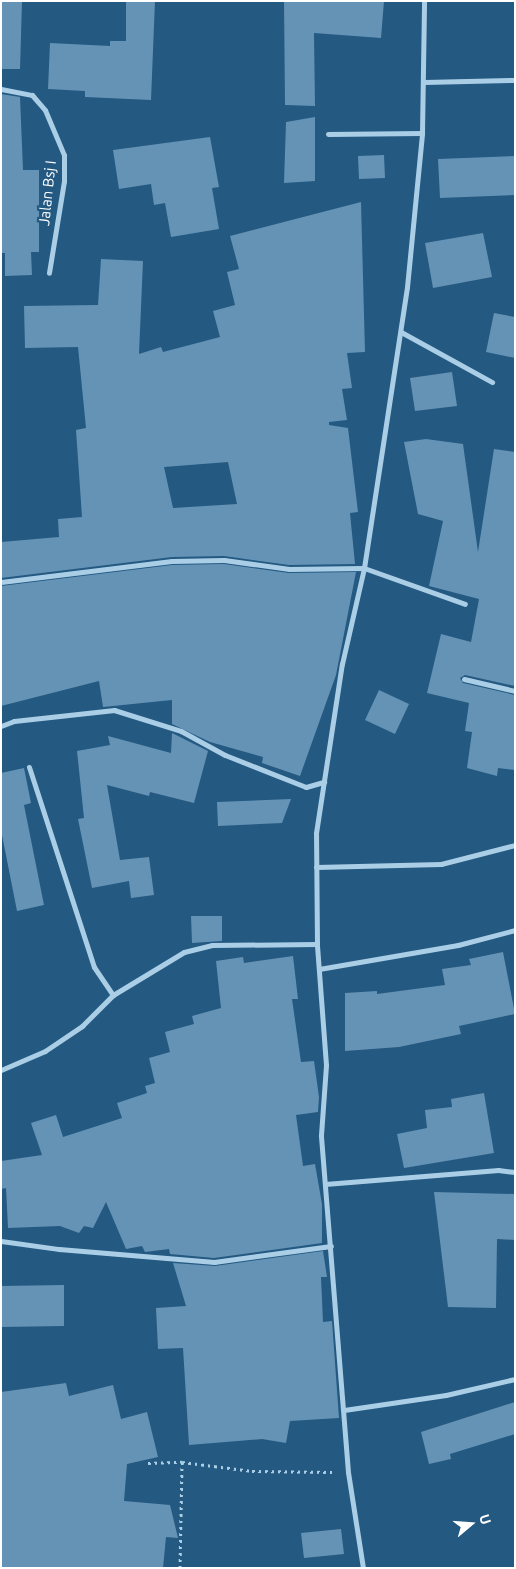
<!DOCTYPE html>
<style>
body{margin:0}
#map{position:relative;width:516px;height:1569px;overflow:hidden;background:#245981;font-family:Ubuntu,sans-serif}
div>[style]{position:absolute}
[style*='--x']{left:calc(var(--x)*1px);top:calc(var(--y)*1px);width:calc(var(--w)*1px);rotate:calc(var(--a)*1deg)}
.building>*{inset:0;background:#6593b5}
.path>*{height:3px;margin-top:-1.5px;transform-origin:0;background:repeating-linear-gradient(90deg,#abcee7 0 2.5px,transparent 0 6.5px)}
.street>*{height:5px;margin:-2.5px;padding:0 2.5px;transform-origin:2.5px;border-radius:2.5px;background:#abcee7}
span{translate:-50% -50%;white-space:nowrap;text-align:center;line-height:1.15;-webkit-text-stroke:4.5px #245981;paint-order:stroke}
.street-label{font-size:15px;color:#fff}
.frame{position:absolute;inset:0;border:2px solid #fff;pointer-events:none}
.north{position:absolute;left:446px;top:1499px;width:50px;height:50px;-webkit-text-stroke:4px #245981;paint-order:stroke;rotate:72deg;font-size:14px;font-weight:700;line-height:20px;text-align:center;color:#fff}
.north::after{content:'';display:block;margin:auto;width:18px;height:22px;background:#fff;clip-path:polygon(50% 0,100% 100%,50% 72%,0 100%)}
</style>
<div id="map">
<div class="building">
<div style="clip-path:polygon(1px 1px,22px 1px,20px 69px,1px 69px)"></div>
<div style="clip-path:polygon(126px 1px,155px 1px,151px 100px,85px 97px,85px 91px,48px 89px,50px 43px,110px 46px,110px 41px,126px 41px)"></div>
<div style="clip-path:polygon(284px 1px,384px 1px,381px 38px,314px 33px,315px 106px,285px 105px)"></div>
<div style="clip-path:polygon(1px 94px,20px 97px,23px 170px,39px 170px,39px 252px,31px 252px,32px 275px,5px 276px,5px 253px,1px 253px)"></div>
<div style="clip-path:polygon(315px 117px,315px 181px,284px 183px,286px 122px)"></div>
<div style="clip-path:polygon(210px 137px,219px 187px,212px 188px,219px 229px,171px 237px,165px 203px,154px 205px,151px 184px,119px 189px,113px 150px)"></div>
<div style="clip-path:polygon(384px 155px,385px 178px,359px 179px,358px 156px)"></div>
<div style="clip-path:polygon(515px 156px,515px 195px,440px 198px,438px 159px)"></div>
<div style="clip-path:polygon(evenodd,361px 202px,365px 352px,347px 353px,352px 388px,342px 389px,347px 420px,329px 422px,329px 425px,348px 428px,358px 512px,350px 513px,355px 564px,289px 565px,224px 556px,172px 557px,1px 578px,1px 542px,59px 537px,58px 519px,82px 517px,76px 430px,86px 428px,78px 347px,25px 348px,24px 306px,98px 305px,101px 259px,143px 261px,139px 354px,161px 347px,163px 352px,220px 337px,213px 311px,235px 305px,227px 272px,239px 269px,230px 236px,361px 202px,228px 462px,237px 504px,173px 508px,164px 467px,228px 462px)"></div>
<div style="clip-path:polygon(483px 233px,492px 277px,433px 288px,425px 243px)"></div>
<div style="clip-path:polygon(494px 313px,515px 317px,515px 358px,486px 352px)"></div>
<div style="clip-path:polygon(452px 372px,457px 406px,415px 411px,410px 378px)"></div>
<div style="clip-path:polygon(426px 439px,463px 444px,478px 552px,494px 449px,515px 452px,515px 686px,465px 675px,460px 678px,463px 683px,515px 695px,515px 770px,498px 768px,497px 776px,467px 768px,472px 732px,465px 731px,469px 703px,427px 693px,441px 634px,471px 642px,479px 599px,429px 586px,443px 521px,418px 514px,404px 442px)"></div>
<div style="clip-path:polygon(224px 564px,289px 573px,356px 572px,336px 675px,300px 776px,262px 763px,263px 757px,210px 742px,172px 724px,172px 700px,103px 707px,99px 681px,1px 706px,1px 586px,172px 565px)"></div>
<div style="clip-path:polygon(379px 690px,409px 704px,395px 734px,365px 720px)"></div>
<div style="clip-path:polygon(172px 733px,208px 751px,194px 803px,150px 792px,149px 796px,107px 785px,120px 860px,149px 857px,154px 895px,131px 898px,129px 881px,92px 888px,78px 819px,84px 818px,77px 751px,110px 745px,108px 736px,171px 753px)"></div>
<div style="clip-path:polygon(24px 768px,31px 803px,24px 805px,44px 905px,17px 911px,1px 830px,1px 773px)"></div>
<div style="clip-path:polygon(291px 799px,282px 823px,218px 826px,217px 802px)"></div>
<div style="clip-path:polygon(191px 916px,222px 916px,222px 941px,192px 943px)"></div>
<div style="clip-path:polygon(503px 952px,515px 1014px,459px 1026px,461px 1034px,399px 1047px,345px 1051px,345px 993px,377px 991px,377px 994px,445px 985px,442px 969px,471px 965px,469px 959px)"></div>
<div style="clip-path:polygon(293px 956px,298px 999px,292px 999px,301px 1062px,314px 1061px,319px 1097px,318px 1112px,296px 1115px,303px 1166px,315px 1164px,322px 1204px,322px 1243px,214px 1258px,170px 1254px,169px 1249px,145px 1252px,142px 1246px,126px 1249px,106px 1202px,93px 1228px,84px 1226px,79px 1233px,60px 1226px,8px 1228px,6px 1188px,1px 1189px,1px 1161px,42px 1155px,31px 1123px,56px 1115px,63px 1137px,122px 1118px,117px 1103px,147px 1093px,145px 1086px,155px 1083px,149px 1058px,170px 1052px,165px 1032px,194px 1024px,192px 1016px,221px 1008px,216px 961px,243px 957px,244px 963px)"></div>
<div style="clip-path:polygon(484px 1093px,494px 1153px,404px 1168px,397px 1134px,427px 1128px,425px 1110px,452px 1107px,451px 1099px)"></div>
<div style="clip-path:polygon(434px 1192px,515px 1194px,515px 1240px,497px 1239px,496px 1308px,448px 1307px)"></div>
<div style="clip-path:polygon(323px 1251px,327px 1277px,321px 1277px,323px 1322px,332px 1321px,339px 1418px,290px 1421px,286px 1443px,262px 1439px,189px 1445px,183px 1348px,158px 1349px,156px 1308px,186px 1306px,173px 1263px,215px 1266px)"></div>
<div style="clip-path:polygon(64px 1285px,64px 1326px,1px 1327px,1px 1286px)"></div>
<div style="clip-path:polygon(66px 1383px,69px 1396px,113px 1385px,121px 1419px,147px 1412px,158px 1457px,127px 1464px,124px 1501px,170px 1505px,178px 1538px,166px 1537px,163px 1568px,1px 1568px,1px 1392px)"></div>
<div style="clip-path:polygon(515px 1402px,515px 1434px,450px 1454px,451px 1459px,429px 1464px,421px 1432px)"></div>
<div style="clip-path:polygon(341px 1529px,344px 1554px,304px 1558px,301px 1533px)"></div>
</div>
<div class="path">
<div style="--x:148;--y:1463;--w:34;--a:-2"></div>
<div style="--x:182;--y:1462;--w:71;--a:7.3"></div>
<div style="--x:252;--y:1471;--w:80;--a:0.7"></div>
<div style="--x:180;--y:1568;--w:106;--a:-88.9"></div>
</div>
<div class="street">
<div style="--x:424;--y:82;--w:91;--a:-1.3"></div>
<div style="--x:1;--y:89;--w:32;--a:11"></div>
<div style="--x:32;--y:95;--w:20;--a:49"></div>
<div style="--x:45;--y:110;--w:49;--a:67.1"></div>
<div style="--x:64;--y:155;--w:26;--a:90"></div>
<div style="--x:64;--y:181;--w:93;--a:99.3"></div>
<div style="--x:328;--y:134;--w:94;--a:-0.6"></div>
<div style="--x:401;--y:332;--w:104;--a:28.8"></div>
<div style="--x:1;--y:582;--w:172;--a:-7"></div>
<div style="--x:172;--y:561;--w:52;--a:-1.1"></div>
<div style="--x:224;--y:560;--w:66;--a:7.9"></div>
<div style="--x:289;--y:569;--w:75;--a:-0.8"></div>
<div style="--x:364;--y:568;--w:107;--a:19.6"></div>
<div style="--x:464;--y:679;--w:52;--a:13.2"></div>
<div style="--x:1;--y:726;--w:14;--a:-21"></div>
<div style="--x:14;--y:721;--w:101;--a:-6.3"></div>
<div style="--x:114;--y:710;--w:70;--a:17.4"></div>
<div style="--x:181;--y:731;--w:50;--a:28.6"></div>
<div style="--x:225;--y:755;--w:87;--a:21.6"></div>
<div style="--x:306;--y:787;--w:19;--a:-16"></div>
<div style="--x:29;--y:767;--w:210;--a:72"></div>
<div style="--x:94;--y:967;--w:34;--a:56"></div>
<div style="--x:316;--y:867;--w:125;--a:-1.4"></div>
<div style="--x:441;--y:864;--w:76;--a:-14.4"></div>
<div style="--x:319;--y:969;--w:141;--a:-9.8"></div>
<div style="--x:458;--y:945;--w:59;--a:-14.7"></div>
<div style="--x:1;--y:1070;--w:48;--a:-23.4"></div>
<div style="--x:45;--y:1051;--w:45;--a:-34"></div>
<div style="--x:82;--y:1026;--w:44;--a:-45"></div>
<div style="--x:113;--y:995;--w:83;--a:-31.2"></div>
<div style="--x:184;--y:952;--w:29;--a:-14"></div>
<div style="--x:212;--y:945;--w:105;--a:-0.5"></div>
<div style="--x:325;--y:1184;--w:174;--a:-4.6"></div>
<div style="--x:498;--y:1170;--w:17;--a:7"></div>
<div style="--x:1;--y:1241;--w:59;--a:7.9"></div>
<div style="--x:59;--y:1249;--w:156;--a:4.8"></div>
<div style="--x:214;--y:1262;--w:118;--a:-7.8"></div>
<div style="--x:344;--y:1410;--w:103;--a:-8.4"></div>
<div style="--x:446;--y:1395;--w:71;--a:-13.1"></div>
<div style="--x:363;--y:1568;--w:97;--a:-98.9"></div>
<div style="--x:348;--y:1472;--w:338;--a:-94.6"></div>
<div style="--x:321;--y:1135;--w:70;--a:-85.9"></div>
<div style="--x:326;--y:1065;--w:121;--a:-94.3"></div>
<div style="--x:317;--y:944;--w:111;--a:-90.5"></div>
<div style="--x:316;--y:833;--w:171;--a:-81.3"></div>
<div style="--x:342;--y:664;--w:98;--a:-77.1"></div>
<div style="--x:364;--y:568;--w:284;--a:-81.3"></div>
<div style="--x:407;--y:287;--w:155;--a:-84.4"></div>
<div style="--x:422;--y:133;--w:132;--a:-89.1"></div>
</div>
<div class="street-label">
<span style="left:47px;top:193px;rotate:-84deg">Jalan Bsj I</span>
</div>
<div class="frame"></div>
<div class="north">U</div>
</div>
